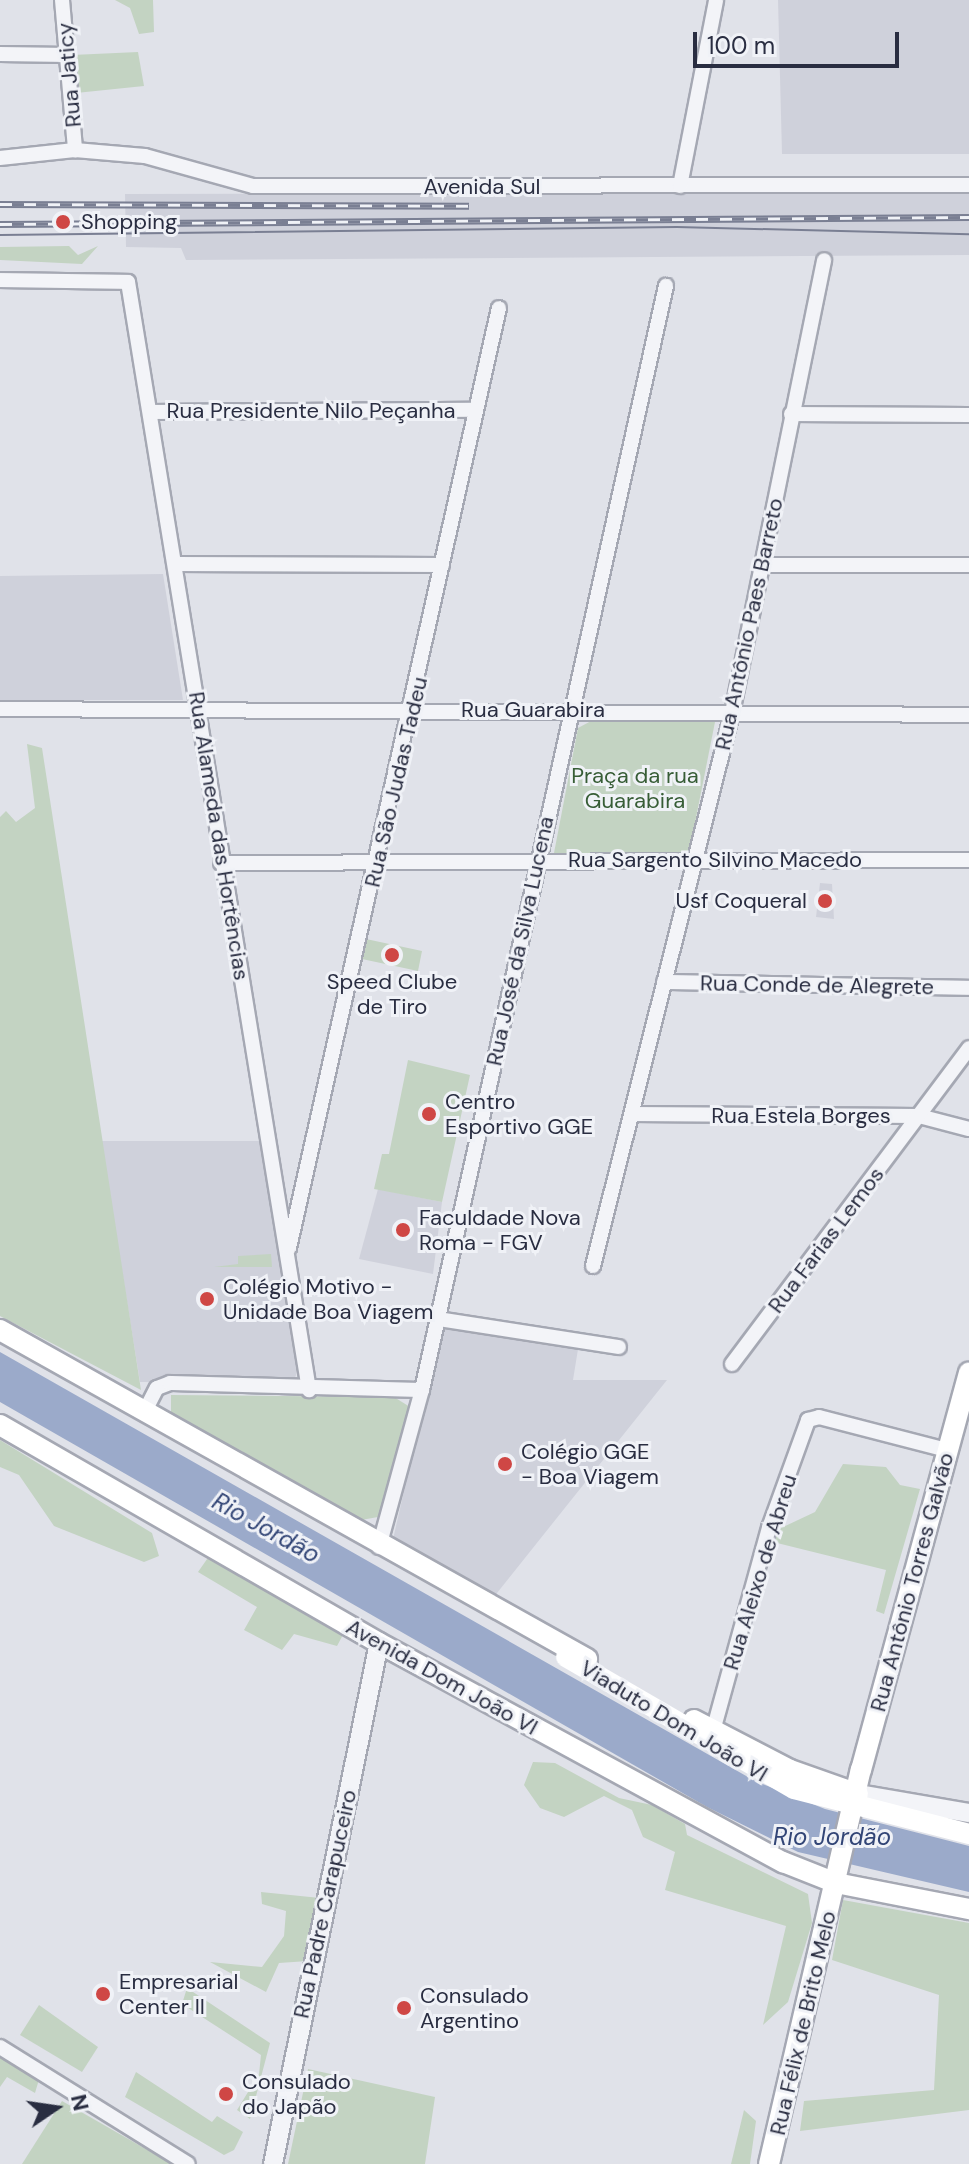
<!DOCTYPE html>
<meta charset="utf-8">
<style>
body{margin:0}
#map{position:relative;width:969px;height:2164px;overflow:hidden;background:#e0e2e9;font-family:"DM Sans",sans-serif}
div>[style]{position:absolute}
[style*='--x']{left:calc(var(--x)*1px);top:calc(var(--y)*1px);width:calc(var(--w)*1px);rotate:calc(var(--a)*1deg)}
.built>*{inset:0;background:#cfd1db}
.green>*{inset:0;background:#c3d3c2}
.water>*{inset:0;background:#9baaca}
.roads{filter:drop-shadow(2px 0 #a5a8b3) drop-shadow(-2px 0 #a5a8b3) drop-shadow(0 2px #a5a8b3) drop-shadow(0 -2px #a5a8b3)}
.minor>*{height:14px;margin:-7px;padding:0 7px;transform-origin:7px;border-radius:7px;background:#f3f4f8}
.tertiary>*{height:18px;margin:-9px;padding:0 9px;transform-origin:9px;border-radius:9px;background:#f3f4f8}
.secondary>*{height:20px;margin:-10px;padding:0 10px;transform-origin:10px;border-radius:10px;background:#fff}
.tram>*{height:2px;margin:-1px;padding:0 1px;transform-origin:1px;border-radius:1px;background:#7a7f93}
.rail>*{height:7px;margin-top:-3.5px;transform-origin:0;background:repeating-linear-gradient(90deg,#f0f2f7 0 12px,#7a7f93 0 24px);box-sizing:border-box;border-block:2px solid #7a7f93}
.secondary-bridge>*{height:20px;margin:-10px;padding:0 10px;transform-origin:10px;border-radius:10px;background:#fff}
.dots>*{width:22px;height:22px;translate:-50% -50%;box-sizing:border-box;border:4px solid #f0f2f7;border-radius:50%}
span{translate:-50% -50%;white-space:nowrap;text-align:center;line-height:1.15;-webkit-text-stroke:6px #f0f2f7;paint-order:stroke}
.street-label{font-size:22px;color:#292d41}
.poi-label{font-size:22px;color:#292d41}
.left{translate:0 -50%;text-align:left}
.right{translate:-100% -50%;text-align:right}
.park-label{font-size:22px;color:#375d36}
.water-label{font-size:24px;color:#324576;font-style:italic}
.north{position:absolute;left:16px;top:2068px;width:80px;height:80px;-webkit-text-stroke:6px #f0f2f7;paint-order:stroke;rotate:77deg;font-size:22px;font-weight:700;line-height:32px;text-align:center;color:#292d41}
.north::after{content:'';display:block;margin:auto;width:28px;height:36px;background:#292d41;clip-path:polygon(50% 0,100% 100%,50% 72%,0 100%)}
.scale{position:absolute;left:693px;top:32px;width:206px;height:36px;box-sizing:border-box;border:4px solid #292d41;border-top:0;padding-left:10px;font-size:24px;line-height:28px;white-space:nowrap;color:#292d41;-webkit-text-stroke:6px #f0f2f7;paint-order:stroke}
</style>
<div id="map">
<div class="built">
<div style="clip-path:polygon(778px 0,969px 0,969px 154px,782px 154px)"></div>
<div style="clip-path:polygon(969px 192px,969px 255px,186px 260px,181px 248px,126px 247px,125px 194px)"></div>
<div style="clip-path:polygon(163px 574px,183px 700px,0 700px,0 576px)"></div>
<div style="clip-path:polygon(820px 883px,832px 884px,834px 919px,816px 917px)"></div>
<div style="clip-path:polygon(101px 1141px,264px 1141px,298px 1370px,293px 1383px,140px 1382px)"></div>
<div style="clip-path:polygon(378px 1189px,442px 1202px,433px 1274px,359px 1259px)"></div>
<div style="clip-path:polygon(443px 1321px,579px 1343px,573px 1380px,667px 1380px,493px 1598px,391px 1548px)"></div>
</div>
<div class="green">
<div style="clip-path:polygon(115px 0,153px 0,154px 32px,139px 34px,130px 8px)"></div>
<div style="clip-path:polygon(138px 52px,144px 86px,76px 93px,72px 55px)"></div>
<div style="clip-path:polygon(69px 246px,78px 255px,98px 246px,82px 264px,0 260px,0 247px)"></div>
<div style="clip-path:polygon(593px 720px,715px 722px,689px 853px,554px 853px,578px 728px)"></div>
<div style="clip-path:polygon(27px 744px,42px 748px,141px 1390px,0 1316px,0 817px,6px 811px,16px 822px,35px 808px)"></div>
<div style="clip-path:polygon(366px 939px,422px 951px,418px 971px,362px 959px)"></div>
<div style="clip-path:polygon(408px 1060px,470px 1075px,442px 1202px,374px 1189px,382px 1154px,389px 1154px)"></div>
<div style="clip-path:polygon(271px 1254px,272px 1267px,214px 1267px,238px 1264px,238px 1256px)"></div>
<div style="clip-path:polygon(171px 1395px,394px 1397px,410px 1407px,378px 1517px,350px 1522px,237px 1457px,171px 1412px)"></div>
<div style="clip-path:polygon(0 1440px,152px 1533px,159px 1556px,144px 1562px,54px 1526px,19px 1475px,0 1467px)"></div>
<div style="clip-path:polygon(843px 1464px,886px 1467px,900px 1485px,920px 1489px,884px 1614px,876px 1611px,886px 1570px,773px 1542px,781px 1528px,815px 1512px)"></div>
<div style="clip-path:polygon(212px 1552px,345px 1631px,337px 1646px,294px 1634px,282px 1650px,244px 1630px,257px 1607px,198px 1572px)"></div>
<div style="clip-path:polygon(533px 1762px,555px 1763px,619px 1798px,652px 1805px,685px 1824px,687px 1835px,808px 1894px,812px 1923px,788px 2002px,763px 2025px,786px 1926px,665px 1890px,675px 1852px,643px 1837px,632px 1810px,604px 1796px,564px 1817px,540px 1808px,524px 1785px)"></div>
<div style="clip-path:polygon(261px 1892px,320px 1898px,308px 1961px,279px 1963px,266px 1992px,210px 1962px,262px 1967px,284px 1936px,286px 1911px,262px 1904px)"></div>
<div style="clip-path:polygon(843px 1900px,969px 1923px,969px 2110px,800px 2131px,804px 2101px,934px 2090px,939px 1995px,832px 1960px)"></div>
<div style="clip-path:polygon(187px 1988px,270px 2043px,250px 2119px,237px 2110px,259px 2074px,261px 2055px,182px 2004px)"></div>
<div style="clip-path:polygon(39px 2005px,98px 2047px,82px 2072px,20px 2035px)"></div>
<div style="clip-path:polygon(0 2053px,40px 2076px,35px 2093px,7px 2077px,0 2087px)"></div>
<div style="clip-path:polygon(308px 2069px,435px 2097px,425px 2164px,288px 2164px)"></div>
<div style="clip-path:polygon(136px 2072px,212px 2122px,217px 2116px,243px 2132px,234px 2150px,224px 2155px,125px 2097px)"></div>
<div style="clip-path:polygon(62px 2101px,172px 2164px,22px 2164px)"></div>
<div style="clip-path:polygon(744px 2110px,756px 2121px,750px 2164px,731px 2164px)"></div>
</div>
<div class="water">
<div style="clip-path:polygon(0 1352px,755px 1781px,825px 1809px,969px 1846px,969px 1892px,798px 1852px,707px 1807px,0 1402px)"></div>
</div>
<div class="roads">
<div class="minor">
<div style="--x:62;--y:0;--w:151;--a:85"></div>
<div style="--x:0;--y:54;--w:68;--a:0.8"></div>
<div style="--x:0;--y:158;--w:75;--a:-6.1"></div>
<div style="--x:75;--y:150;--w:70;--a:4.9"></div>
<div style="--x:145;--y:156;--w:112;--a:15.5"></div>
<div style="--x:253;--y:186;--w:716;--a:-0.08"></div>
<div style="--x:680;--y:186;--w:189;--a:-79"></div>
<div style="--x:0;--y:280;--w:128;--a:0.9"></div>
<div style="--x:128;--y:282;--w:1123;--a:80.72"></div>
<div style="--x:150;--y:412;--w:323;--a:-0.4"></div>
<div style="--x:791;--y:414;--w:178;--a:0.3"></div>
<div style="--x:176;--y:564;--w:266;--a:0.2"></div>
<div style="--x:762;--y:565;--w:207;--a:0"></div>
<div style="--x:0;--y:709;--w:969;--a:0.35"></div>
<div style="--x:221;--y:863;--w:748;--a:-0.23"></div>
<div style="--x:664;--y:982;--w:305;--a:1.1"></div>
<div style="--x:632;--y:1114;--w:287;--a:0.4"></div>
<div style="--x:919;--y:1116;--w:52;--a:14.6"></div>
<div style="--x:289;--y:1248;--w:963;--a:-77.41"></div>
<div style="--x:593;--y:1266;--w:570;--a:-75.89"></div>
<div style="--x:732;--y:713;--w:462;--a:-78.5"></div>
<div style="--x:438;--y:1319;--w:183;--a:8.8"></div>
<div style="--x:732;--y:1364;--w:395;--a:-53.1"></div>
<div style="--x:144;--y:1413;--w:28;--a:-63"></div>
<div style="--x:157;--y:1388;--w:14;--a:-21"></div>
<div style="--x:170;--y:1383;--w:252;--a:1.6"></div>
<div style="--x:379;--y:1547;--w:163;--a:-74.7"></div>
<div style="--x:422;--y:1390;--w:1131;--a:-77.54"></div>
<div style="--x:713;--y:1731;--w:211;--a:-74.6"></div>
<div style="--x:769;--y:1528;--w:115;--a:-70.1"></div>
<div style="--x:808;--y:1420;--w:11;--a:-15"></div>
<div style="--x:819;--y:1417;--w:132;--a:14.5"></div>
<div style="--x:0;--y:2047;--w:221;--a:31.9"></div>
</div>
<div class="tertiary">
<div style="--x:858;--y:1794;--w:113;--a:9.7"></div>
<div style="--x:273;--y:2164;--w:532;--a:-78.5"></div>
</div>
<div class="secondary">
<div style="--x:0;--y:1330;--w:673;--a:29.27"></div>
<div style="--x:0;--y:1425;--w:437;--a:29.9"></div>
<div style="--x:379;--y:1643;--w:460;--a:28.5"></div>
<div style="--x:783;--y:1862;--w:57;--a:21.6"></div>
<div style="--x:836;--y:1883;--w:136;--a:11.1"></div>
<div style="--x:694;--y:1720;--w:108;--a:27.5"></div>
<div style="--x:790;--y:1770;--w:72;--a:19.4"></div>
<div style="--x:769;--y:2164;--w:405;--a:-76.9"></div>
<div style="--x:861;--y:1770;--w:412;--a:-74.8"></div>
</div>
</div>
<div class="tram">
<div style="--x:0;--y:235;--w:677;--a:-0.68"></div>
<div style="--x:677;--y:227;--w:292;--a:1.4"></div>
</div>
<div class="rail">
<div style="--x:0;--y:204;--w:469;--a:0.2"></div>
<div style="--x:0;--y:224;--w:969;--a:-0.41"></div>
</div>
<div class="secondary-bridge">
<div style="--x:566;--y:1657;--w:263;--a:30.1"></div>
<div style="--x:794;--y:1789;--w:181;--a:14.4"></div>
</div>
<div class="dots">
<div style="left:63px;top:222px;background:#cf4745"></div>
<div style="left:825px;top:901px;background:#cf4745"></div>
<div style="left:392px;top:955px;background:#cf4745"></div>
<div style="left:429px;top:1114px;background:#cf4745"></div>
<div style="left:403px;top:1230px;background:#cf4745"></div>
<div style="left:207px;top:1299px;background:#cf4745"></div>
<div style="left:505px;top:1464px;background:#cf4745"></div>
<div style="left:103px;top:1994px;background:#cf4745"></div>
<div style="left:404px;top:2008px;background:#cf4745"></div>
<div style="left:226px;top:2094px;background:#cf4745"></div>
</div>
<div class="street-label">
<span style="left:69px;top:75px;rotate:-95deg">Rua Jaticy</span>
<span style="left:482px;top:187px">Avenida Sul</span>
<span style="left:311px;top:411px">Rua Presidente Nilo Peçanha</span>
<span style="left:749px;top:624px;rotate:-78deg">Rua Antônio Paes Barreto</span>
<span style="left:533px;top:710px">Rua Guarabira</span>
<span style="left:396px;top:782px;rotate:-77deg">Rua São Judas Tadeu</span>
<span style="left:219px;top:836px;rotate:81deg">Rua Alameda das Hortências</span>
<span style="left:715px;top:860px">Rua Sargento Silvino Macedo</span>
<span style="left:520px;top:941px;rotate:-78deg">Rua José da Silva Lucena</span>
<span style="left:817px;top:985px;rotate:1deg">Rua Conde de Alegrete</span>
<span style="left:801px;top:1116px">Rua Estela Borges</span>
<span style="left:826px;top:1240px;rotate:-53deg">Rua Farias Lemos</span>
<span style="left:760px;top:1572px;rotate:-73deg">Rua Aleixo de Abreu</span>
<span style="left:912px;top:1582px;rotate:-75deg">Rua Antônio Torres Galvão</span>
<span style="left:442px;top:1677px;rotate:29deg">Avenida Dom João VI</span>
<span style="left:674px;top:1721px;rotate:31deg">Viaduto Dom João VI</span>
<span style="left:325px;top:1904px;rotate:-78deg">Rua Padre Carapuceiro</span>
<span style="left:803px;top:2023px;rotate:-77deg">Rua Félix de Brito Melo</span>
</div>
<div class="poi-label">
<span class="left" style="left:81px;top:222px">Shopping</span>
<span class="right" style="left:807px;top:901px">Usf Coqueral</span>
<span style="left:392px;top:994px">Speed Clube<br>de Tiro</span>
<span class="left" style="left:445px;top:1114px">Centro<br>Esportivo GGE</span>
<span class="left" style="left:419px;top:1230px">Faculdade Nova<br>Roma - FGV</span>
<span class="left" style="left:223px;top:1299px">Colégio Motivo -<br>Unidade Boa Viagem</span>
<span class="left" style="left:521px;top:1464px">Colégio GGE<br>- Boa Viagem</span>
<span class="left" style="left:119px;top:1994px">Empresarial<br>Center II</span>
<span class="left" style="left:420px;top:2008px">Consulado<br>Argentino</span>
<span class="left" style="left:242px;top:2094px">Consulado<br>do Japão</span>
</div>
<div class="park-label">
<span style="left:635px;top:788px">Praça da rua<br>Guarabira</span>
</div>
<div class="water-label">
<span style="left:266px;top:1528px;rotate:29deg">Rio Jordão</span>
<span style="left:832px;top:1837px">Rio Jordão</span>
</div>
<div class="north">N</div>
<div class="scale">100 m</div>
</div>
